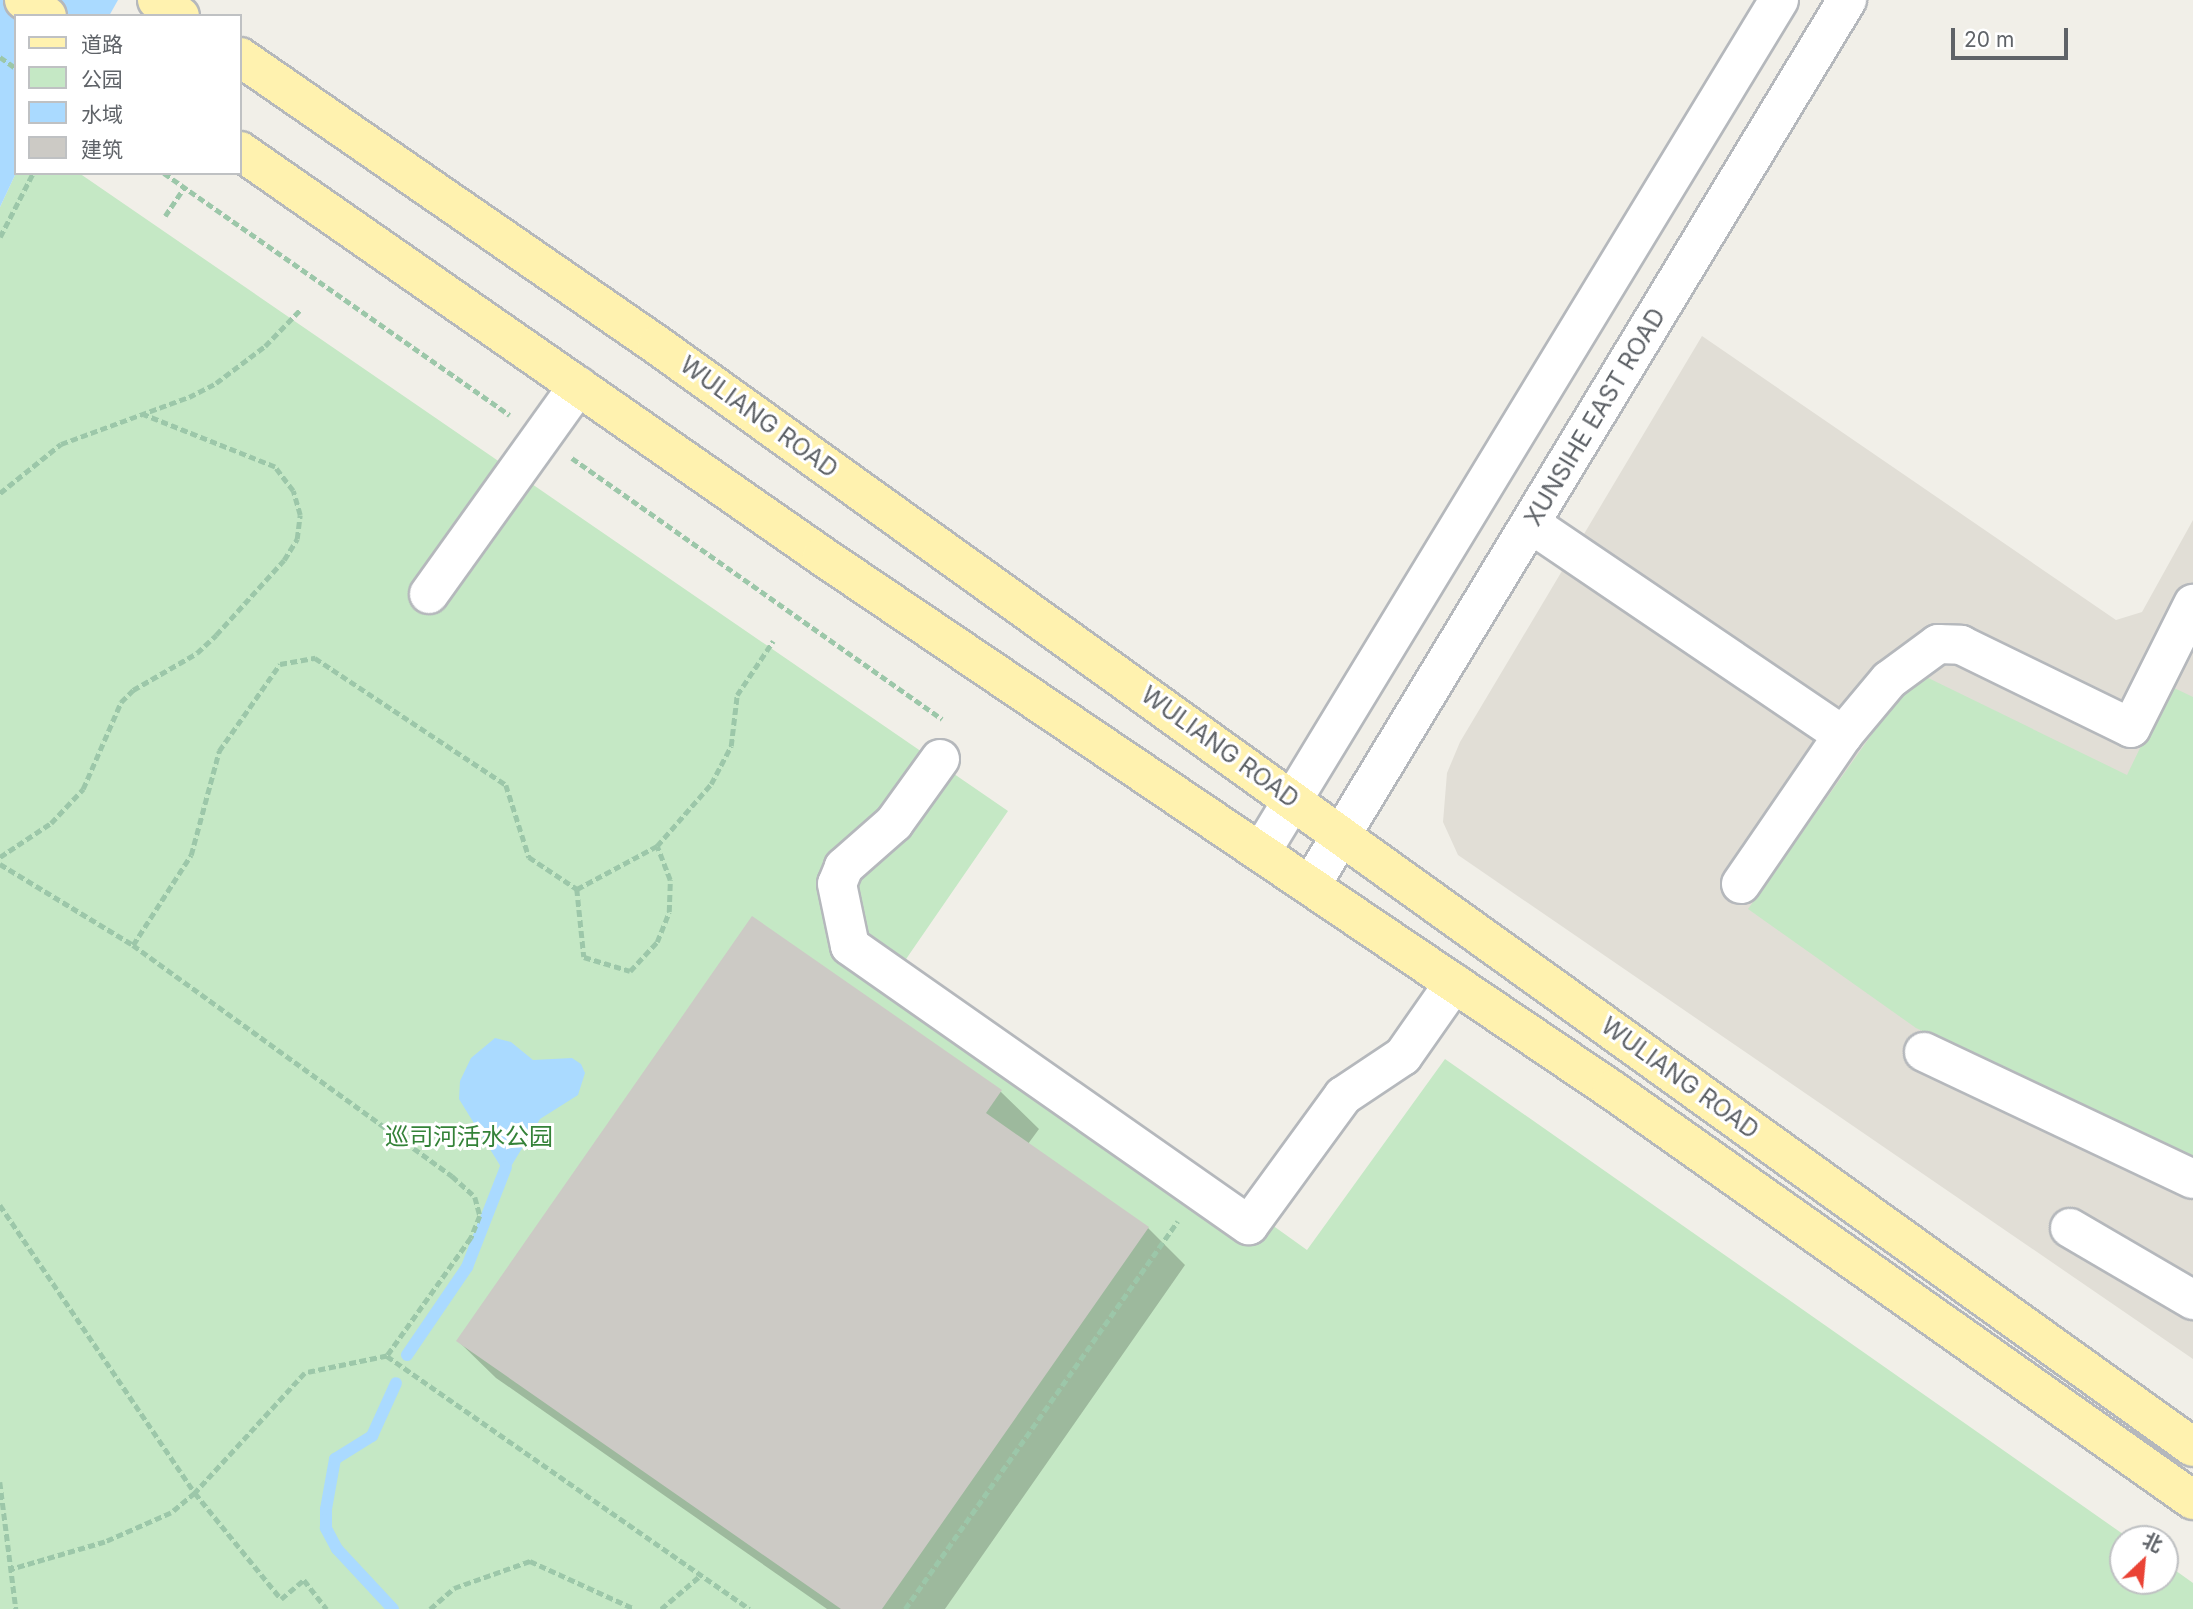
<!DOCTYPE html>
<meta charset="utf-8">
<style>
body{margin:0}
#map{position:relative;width:2193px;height:1609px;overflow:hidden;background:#f1efe8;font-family:Inter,"Noto Sans SC",sans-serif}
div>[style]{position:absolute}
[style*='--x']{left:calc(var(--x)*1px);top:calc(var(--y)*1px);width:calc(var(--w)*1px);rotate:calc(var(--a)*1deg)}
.education>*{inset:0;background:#e1ded6}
.green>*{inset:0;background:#c5e8c5}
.water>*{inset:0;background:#aadaff}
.shadow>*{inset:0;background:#0003}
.stream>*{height:12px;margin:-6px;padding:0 6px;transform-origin:6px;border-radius:6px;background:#aadaff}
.building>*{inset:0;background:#cccac5}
.path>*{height:4.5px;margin-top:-2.25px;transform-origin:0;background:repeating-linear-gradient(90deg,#9cc7a9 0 7px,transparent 0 10.5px)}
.roads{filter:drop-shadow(2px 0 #b5b8bc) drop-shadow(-2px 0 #b5b8bc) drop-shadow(0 2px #b5b8bc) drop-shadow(0 -2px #b5b8bc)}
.minor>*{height:38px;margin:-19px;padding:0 19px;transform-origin:19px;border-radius:19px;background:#fff}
.major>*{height:38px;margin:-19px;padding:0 19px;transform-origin:19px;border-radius:19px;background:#fff2af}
span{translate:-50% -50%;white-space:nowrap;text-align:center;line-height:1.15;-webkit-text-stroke:6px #fff;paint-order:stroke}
.street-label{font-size:24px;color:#5f6368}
.park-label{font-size:24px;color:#348238}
.legend{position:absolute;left:14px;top:14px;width:228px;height:161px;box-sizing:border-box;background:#fff;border:2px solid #bfc1c3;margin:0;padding:9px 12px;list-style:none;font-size:21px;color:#5f6368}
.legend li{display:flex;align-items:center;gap:14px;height:35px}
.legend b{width:35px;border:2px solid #bfc1c3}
.north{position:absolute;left:2109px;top:1525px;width:70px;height:70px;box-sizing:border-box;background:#fff;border:2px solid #bfc1c3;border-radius:50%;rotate:26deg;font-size:19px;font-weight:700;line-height:28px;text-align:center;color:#5f6368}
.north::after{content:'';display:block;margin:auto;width:24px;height:32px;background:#ea4335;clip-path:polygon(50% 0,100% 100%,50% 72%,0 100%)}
.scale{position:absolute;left:1951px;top:28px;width:117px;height:32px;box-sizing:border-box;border:4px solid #5f6368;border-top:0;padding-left:9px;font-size:21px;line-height:24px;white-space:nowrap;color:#5f6368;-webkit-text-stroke:5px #fff;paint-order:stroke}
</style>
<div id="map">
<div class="education">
<div style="clip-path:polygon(1702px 336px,2116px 620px,2142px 612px,2193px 520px,2193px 1359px,1458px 855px,1443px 822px,1447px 773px,1460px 742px)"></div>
</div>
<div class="green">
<div style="clip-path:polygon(16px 173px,79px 173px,1008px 811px,904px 962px,1307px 1250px,1445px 1059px,2130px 1539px,2123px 1539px,2123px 1581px,2165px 1581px,2165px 1563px,2193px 1583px,2193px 1609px,0 1609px,0 207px)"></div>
<div style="clip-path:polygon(1916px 672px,2127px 775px,2170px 686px,2193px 697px,2193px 1159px,1916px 1028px,1748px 909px)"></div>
</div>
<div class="water">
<div style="clip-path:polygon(0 0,118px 0,109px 16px,16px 16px,16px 173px,0 207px)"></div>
<div style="clip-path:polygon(495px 1038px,511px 1042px,533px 1060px,572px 1058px,581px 1064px,585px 1073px,578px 1095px,540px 1119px,510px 1168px,501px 1167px,459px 1099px,460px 1081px,471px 1058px)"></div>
</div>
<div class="shadow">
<div style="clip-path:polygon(753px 919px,1001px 1092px,1039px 1129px,1028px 1144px,1148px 1228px,1185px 1265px,945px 1609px,827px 1609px,496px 1378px,458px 1341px)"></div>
</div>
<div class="stream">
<div style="--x:407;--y:1355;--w:107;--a:-55.7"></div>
<div style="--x:467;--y:1267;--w:107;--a:-68.7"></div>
<div style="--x:393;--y:1609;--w:82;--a:-133"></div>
<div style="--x:337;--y:1549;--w:24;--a:-118"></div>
<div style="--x:326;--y:1528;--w:19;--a:-90"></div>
<div style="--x:326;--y:1509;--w:51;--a:-79.8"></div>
<div style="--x:335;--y:1459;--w:44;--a:-31.9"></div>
<div style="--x:372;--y:1436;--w:58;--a:-65.6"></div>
</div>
<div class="building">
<div style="clip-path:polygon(752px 916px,1002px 1090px,986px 1113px,1149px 1227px,882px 1609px,841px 1609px,456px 1341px)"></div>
</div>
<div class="path">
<div style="--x:0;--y:57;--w:19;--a:35"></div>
<div style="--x:164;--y:173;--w:422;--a:35"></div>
<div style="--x:165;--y:216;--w:34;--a:-56"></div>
<div style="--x:0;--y:237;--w:72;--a:-62.7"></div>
<div style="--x:572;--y:458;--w:453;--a:35.2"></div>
<div style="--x:0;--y:493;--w:78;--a:-38.8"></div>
<div style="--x:61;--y:444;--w:136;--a:-20.2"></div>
<div style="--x:189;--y:397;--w:30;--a:-27"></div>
<div style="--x:216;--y:383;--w:61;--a:-37.1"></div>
<div style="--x:265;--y:346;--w:50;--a:-45.8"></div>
<div style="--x:0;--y:857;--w:61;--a:-33.7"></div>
<div style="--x:51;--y:823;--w:47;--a:-46.7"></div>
<div style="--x:83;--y:789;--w:95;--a:-66.4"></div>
<div style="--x:121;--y:702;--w:17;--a:-45"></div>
<div style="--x:133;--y:690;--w:74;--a:-30"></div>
<div style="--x:197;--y:653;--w:26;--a:-43"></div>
<div style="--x:216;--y:635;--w:101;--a:-47.8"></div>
<div style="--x:284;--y:560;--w:25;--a:-58"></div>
<div style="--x:297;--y:539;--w:24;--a:-83"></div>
<div style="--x:300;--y:515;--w:25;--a:-106"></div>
<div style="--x:293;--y:491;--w:30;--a:-127"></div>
<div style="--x:275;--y:467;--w:141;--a:-158.3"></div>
<div style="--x:0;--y:864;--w:156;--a:31.3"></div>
<div style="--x:133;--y:945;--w:394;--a:35.9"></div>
<div style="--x:452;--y:1176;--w:31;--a:42"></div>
<div style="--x:475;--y:1197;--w:20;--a:75"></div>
<div style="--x:480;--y:1216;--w:24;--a:112"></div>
<div style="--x:471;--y:1238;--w:145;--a:125.4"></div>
<div style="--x:387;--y:1356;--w:84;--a:168.3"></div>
<div style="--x:305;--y:1373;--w:163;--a:132.5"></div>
<div style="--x:195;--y:1493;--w:31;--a:140"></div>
<div style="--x:171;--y:1513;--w:72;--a:156.3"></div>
<div style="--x:105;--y:1542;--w:97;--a:163.8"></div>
<div style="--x:577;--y:889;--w:91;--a:-28.3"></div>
<div style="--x:657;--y:846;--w:82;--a:-48.9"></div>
<div style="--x:711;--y:784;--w:43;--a:-62.2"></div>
<div style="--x:731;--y:746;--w:51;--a:-83.3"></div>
<div style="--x:737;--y:695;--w:65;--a:-56.3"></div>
<div style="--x:577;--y:889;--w:68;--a:84.1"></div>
<div style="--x:584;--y:957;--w:48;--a:16.9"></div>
<div style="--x:630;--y:971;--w:40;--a:-47"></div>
<div style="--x:657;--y:942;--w:32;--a:-68"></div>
<div style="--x:669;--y:912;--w:32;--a:-88"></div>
<div style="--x:670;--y:880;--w:36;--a:-111"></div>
<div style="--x:133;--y:945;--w:107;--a:-57.2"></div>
<div style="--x:191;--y:855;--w:108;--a:-74.9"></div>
<div style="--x:219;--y:751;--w:106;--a:-55"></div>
<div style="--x:280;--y:664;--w:36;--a:-10"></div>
<div style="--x:315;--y:658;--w:229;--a:33.6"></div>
<div style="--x:506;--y:785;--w:76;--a:72.3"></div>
<div style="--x:529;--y:857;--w:58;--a:33.7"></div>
<div style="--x:0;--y:1205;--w:348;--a:55.9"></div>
<div style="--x:195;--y:1493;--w:136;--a:50.9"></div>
<div style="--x:281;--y:1599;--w:30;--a:-40"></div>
<div style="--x:304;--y:1580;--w:37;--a:52"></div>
<div style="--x:387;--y:1356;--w:442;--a:34.9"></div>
<div style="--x:0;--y:1482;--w:128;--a:82.8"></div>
<div style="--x:430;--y:1609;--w:32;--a:-41"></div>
<div style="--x:454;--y:1588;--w:81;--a:-19.6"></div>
<div style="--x:530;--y:1561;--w:115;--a:24.6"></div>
<div style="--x:661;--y:1609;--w:52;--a:-40.4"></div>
<div style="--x:905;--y:1609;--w:474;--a:-54.9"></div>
</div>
<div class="roads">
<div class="minor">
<div style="--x:1531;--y:524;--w:377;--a:34.1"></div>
<div style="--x:429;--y:594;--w:256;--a:-54.4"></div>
<div style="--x:940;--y:759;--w:79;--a:125.7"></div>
<div style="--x:894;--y:823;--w:67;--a:138.7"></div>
<div style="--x:844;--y:867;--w:18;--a:112"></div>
<div style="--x:837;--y:884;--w:63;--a:78.2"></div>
<div style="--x:850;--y:946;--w:487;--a:35"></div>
<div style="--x:1249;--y:1225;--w:160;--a:-53.9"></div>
<div style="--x:1343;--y:1096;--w:72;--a:-33.7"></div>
<div style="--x:1403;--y:1056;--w:89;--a:-55.1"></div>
<div style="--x:1261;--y:852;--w:997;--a:-58.7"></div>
<div style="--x:1741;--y:884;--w:181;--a:-55.6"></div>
<div style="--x:1843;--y:735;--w:72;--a:-50.1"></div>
<div style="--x:1889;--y:680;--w:61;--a:-36.3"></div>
<div style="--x:1938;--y:644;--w:23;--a:2"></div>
<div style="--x:1961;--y:645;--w:189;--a:26"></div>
<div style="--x:2131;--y:728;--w:139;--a:-63.4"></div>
<div style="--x:1311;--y:885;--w:1035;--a:-58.8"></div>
<div style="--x:1924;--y:1052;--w:297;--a:25.3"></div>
<div style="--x:2070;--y:1228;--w:143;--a:30.3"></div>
</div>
<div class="major">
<div style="--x:24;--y:0;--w:28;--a:35"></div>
<div style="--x:157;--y:0;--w:28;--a:35"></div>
<div style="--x:240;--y:57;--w:507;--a:34.63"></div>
<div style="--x:657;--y:345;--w:1890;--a:35.66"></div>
<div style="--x:240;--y:151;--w:709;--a:34.83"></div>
<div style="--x:822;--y:556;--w:954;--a:34.06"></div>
<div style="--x:1612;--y:1090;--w:711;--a:35.21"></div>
</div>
</div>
<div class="street-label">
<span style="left:759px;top:417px;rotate:36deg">WULIANG ROAD</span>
<span style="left:1595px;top:417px;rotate:-59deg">XUNSIHE EAST ROAD</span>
<span style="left:1220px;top:747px;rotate:36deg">WULIANG ROAD</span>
<span style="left:1680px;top:1078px;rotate:36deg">WULIANG ROAD</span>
</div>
<div class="park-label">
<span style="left:469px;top:1137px">巡司河活水公园</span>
</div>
<ul class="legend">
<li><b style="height:9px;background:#fff2af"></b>道路</li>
<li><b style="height:19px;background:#c5e8c5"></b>公园</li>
<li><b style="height:19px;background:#aadaff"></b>水域</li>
<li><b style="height:19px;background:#cccac5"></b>建筑</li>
</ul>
<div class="north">北</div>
<div class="scale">20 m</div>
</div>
